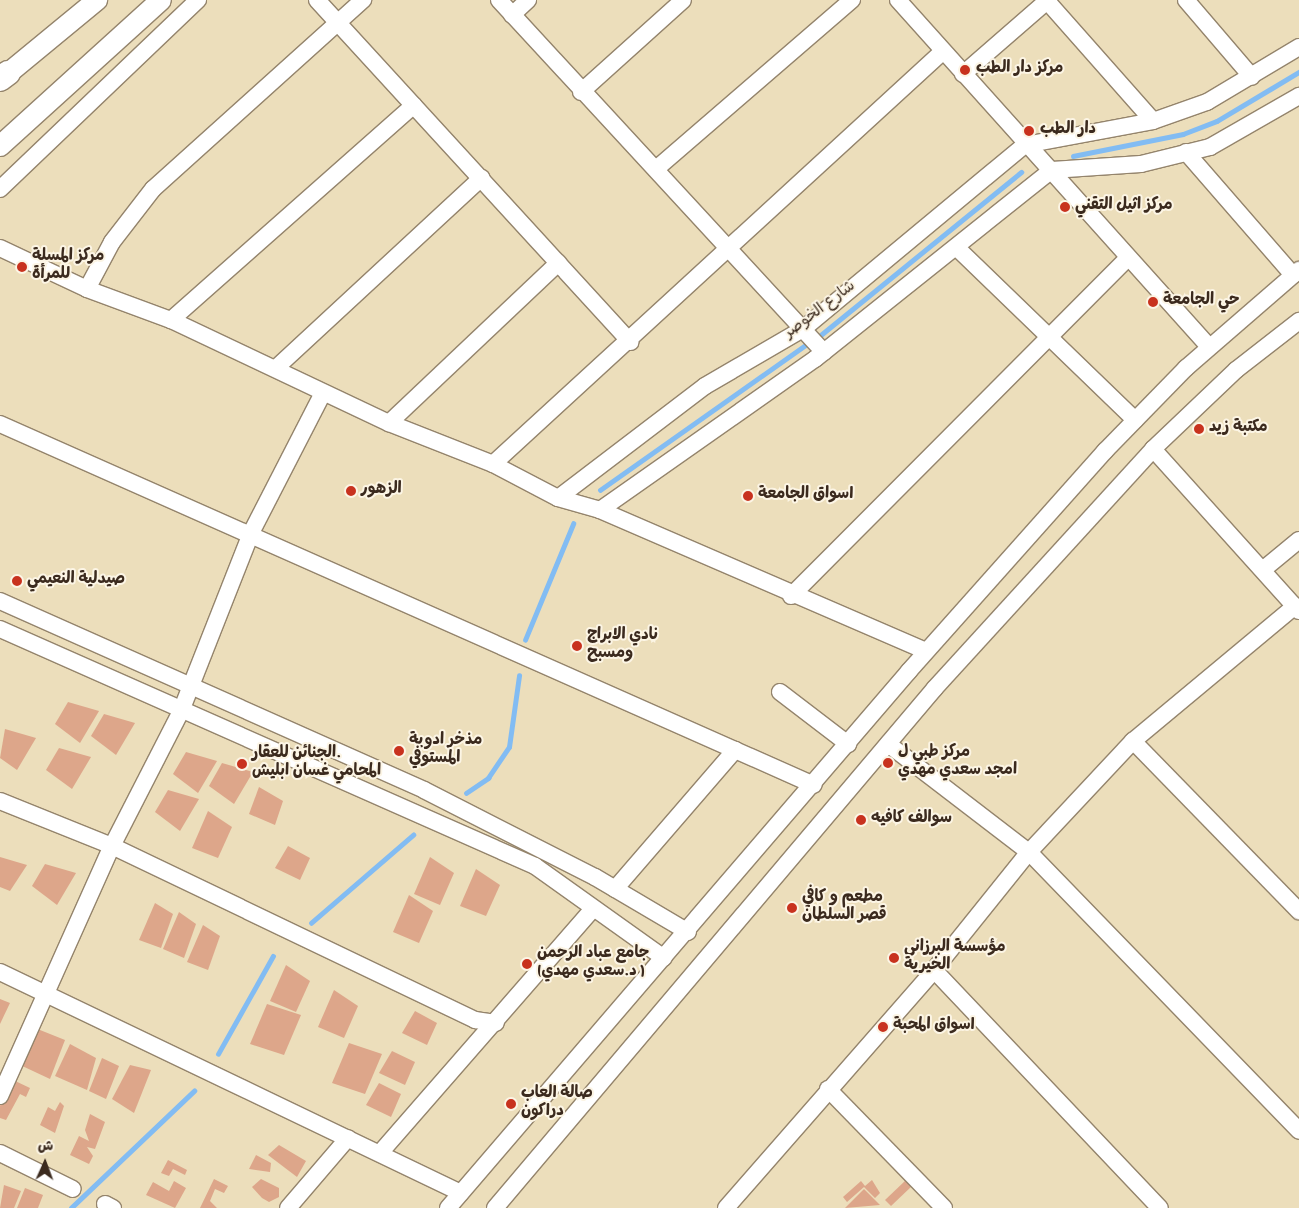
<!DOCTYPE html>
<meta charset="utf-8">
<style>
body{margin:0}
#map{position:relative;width:1299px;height:1208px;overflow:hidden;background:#ecdebb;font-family:"Gochi Hand","Playpen Sans Arabic",sans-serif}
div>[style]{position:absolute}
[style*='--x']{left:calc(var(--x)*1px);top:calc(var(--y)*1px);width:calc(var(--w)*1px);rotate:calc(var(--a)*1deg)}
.stream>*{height:4.5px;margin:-2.25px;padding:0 2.25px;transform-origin:2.25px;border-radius:2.25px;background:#82bcf3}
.building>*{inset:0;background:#dda68a}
.roads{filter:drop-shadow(1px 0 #94846c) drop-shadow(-1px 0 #94846c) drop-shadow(0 1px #94846c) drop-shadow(0 -1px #94846c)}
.minor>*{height:16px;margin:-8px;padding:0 8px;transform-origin:8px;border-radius:8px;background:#fff}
.major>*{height:20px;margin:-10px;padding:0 10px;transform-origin:10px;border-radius:10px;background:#fff}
.highway>*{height:24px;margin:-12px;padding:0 12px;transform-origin:12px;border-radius:12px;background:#fff}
.dots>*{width:14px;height:14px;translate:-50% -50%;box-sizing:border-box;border:2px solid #fcf5e5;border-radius:50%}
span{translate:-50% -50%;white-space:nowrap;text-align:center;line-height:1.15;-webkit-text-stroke:4px #fcf5e5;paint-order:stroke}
.poi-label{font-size:16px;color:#3b2a1e;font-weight:700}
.left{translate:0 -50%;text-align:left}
.street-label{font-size:16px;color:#3b2a1e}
.north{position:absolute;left:20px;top:1138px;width:50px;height:50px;-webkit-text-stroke:4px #fcf5e5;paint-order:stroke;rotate:2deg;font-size:14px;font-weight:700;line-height:20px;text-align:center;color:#3b2a1e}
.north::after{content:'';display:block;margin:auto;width:18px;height:22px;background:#3b2a1e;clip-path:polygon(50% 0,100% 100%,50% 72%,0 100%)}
</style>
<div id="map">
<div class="stream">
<div style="--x:1073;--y:156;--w:112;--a:-11.3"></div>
<div style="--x:1183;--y:134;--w:36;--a:-21"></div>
<div style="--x:1217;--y:121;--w:96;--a:-30.9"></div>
<div style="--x:817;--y:338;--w:263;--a:-39.1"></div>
<div style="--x:600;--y:490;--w:257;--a:-35.2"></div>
<div style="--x:525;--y:640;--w:126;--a:-67.5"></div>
<div style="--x:466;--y:793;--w:27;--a:-34"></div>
<div style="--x:488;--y:778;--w:37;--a:-56"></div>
<div style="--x:509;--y:747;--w:72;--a:-82"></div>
<div style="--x:311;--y:923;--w:135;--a:-40.8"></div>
<div style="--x:218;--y:1054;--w:112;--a:-60.7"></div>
<div style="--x:71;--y:1208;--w:170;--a:-43.6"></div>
</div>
<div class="building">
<div style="clip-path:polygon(68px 702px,99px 711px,80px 743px,55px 724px)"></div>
<div style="clip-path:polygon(104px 714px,135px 723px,116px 755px,91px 736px)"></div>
<div style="clip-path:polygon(5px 729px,36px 738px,17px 770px,0 758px)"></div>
<div style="clip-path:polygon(59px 748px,91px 757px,72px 789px,46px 770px)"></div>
<div style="clip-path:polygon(186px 752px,217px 761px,198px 793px,173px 774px)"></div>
<div style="clip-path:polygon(222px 763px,253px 772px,234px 804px,209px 786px)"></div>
<div style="clip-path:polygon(259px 787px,283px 801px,275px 825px,249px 814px)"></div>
<div style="clip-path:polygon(168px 790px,199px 799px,180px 831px,155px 812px)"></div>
<div style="clip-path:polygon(208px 811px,232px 827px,218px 858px,192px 848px)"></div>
<div style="clip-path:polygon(288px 846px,310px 858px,300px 880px,275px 868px)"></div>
<div style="clip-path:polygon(0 857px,27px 865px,10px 891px,0 887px)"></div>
<div style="clip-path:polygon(430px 857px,454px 873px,440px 905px,414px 894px)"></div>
<div style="clip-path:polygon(45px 864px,76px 873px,57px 905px,32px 886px)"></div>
<div style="clip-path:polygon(476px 869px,500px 885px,486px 916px,460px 906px)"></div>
<div style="clip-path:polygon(409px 895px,433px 911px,419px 943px,393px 932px)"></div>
<div style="clip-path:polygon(155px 903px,173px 914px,161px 948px,139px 940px)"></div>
<div style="clip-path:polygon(179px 912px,196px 924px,184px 958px,163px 949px)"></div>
<div style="clip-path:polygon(203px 925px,220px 936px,208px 970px,187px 962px)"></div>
<div style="clip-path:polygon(286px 965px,310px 981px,296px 1012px,270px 1001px)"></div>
<div style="clip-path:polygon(334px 990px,358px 1006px,344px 1038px,318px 1027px)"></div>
<div style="clip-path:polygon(0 999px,10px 1003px,0 1024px)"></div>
<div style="clip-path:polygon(267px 1004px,301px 1015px,284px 1055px,250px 1044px)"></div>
<div style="clip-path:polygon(415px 1011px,437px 1023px,427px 1045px,402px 1033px)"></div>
<div style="clip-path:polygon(35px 1028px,65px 1040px,50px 1079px,18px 1064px)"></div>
<div style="clip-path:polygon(349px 1043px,382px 1054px,365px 1094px,332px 1083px)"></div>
<div style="clip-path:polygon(70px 1044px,96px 1058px,87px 1090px,55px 1076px)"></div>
<div style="clip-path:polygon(392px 1051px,415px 1062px,405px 1085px,379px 1073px)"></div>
<div style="clip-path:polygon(102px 1058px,119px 1066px,106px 1099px,89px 1091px)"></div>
<div style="clip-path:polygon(130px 1065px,151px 1070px,134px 1113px,112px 1099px)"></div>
<div style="clip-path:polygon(11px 1079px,30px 1088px,26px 1097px,20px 1094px,6px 1120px,0 1118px,0 1106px)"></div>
<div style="clip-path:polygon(379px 1083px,401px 1094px,391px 1117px,366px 1105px)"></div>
<div style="clip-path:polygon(60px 1102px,64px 1106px,55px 1133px,40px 1125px,48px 1107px,55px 1111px)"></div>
<div style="clip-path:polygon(90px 1114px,105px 1122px,95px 1149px,87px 1147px,93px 1156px,89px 1164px,70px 1155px,79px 1136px,89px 1141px,85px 1130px)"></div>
<div style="clip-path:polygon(279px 1145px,306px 1161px,297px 1177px,268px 1155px)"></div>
<div style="clip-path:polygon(256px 1155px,271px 1163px,270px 1172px,249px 1169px)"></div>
<div style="clip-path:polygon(168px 1160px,187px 1170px,185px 1175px,173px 1169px,169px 1176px,161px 1173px)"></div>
<div style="clip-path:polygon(214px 1179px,228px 1186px,224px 1193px,215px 1189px,210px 1201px,217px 1208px,200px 1208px)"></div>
<div style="clip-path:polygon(261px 1179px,279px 1188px,279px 1197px,269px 1202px,262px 1198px,252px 1187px)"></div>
<div style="clip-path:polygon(872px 1180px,880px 1193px,875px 1198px,864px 1187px,847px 1202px,843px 1197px,861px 1181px,865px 1186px)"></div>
<div style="clip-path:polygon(906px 1180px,912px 1186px,891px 1206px,885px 1200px)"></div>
<div style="clip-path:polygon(174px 1181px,186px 1188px,175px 1208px,146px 1195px,153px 1182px,169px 1191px)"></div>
<div style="clip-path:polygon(4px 1185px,21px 1191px,14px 1208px,0 1208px)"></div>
<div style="clip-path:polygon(25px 1188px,43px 1195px,38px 1208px,17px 1208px)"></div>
<div style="clip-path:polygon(864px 1189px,880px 1205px,845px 1208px)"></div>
</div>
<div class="roads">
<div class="minor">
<div style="--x:317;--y:0;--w:464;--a:47.5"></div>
<div style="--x:499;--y:0;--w:479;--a:47.3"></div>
<div style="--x:898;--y:0;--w:466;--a:48.1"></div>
<div style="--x:1186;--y:0;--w:101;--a:49.4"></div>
<div style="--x:1047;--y:1;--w:160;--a:48.5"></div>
<div style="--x:512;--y:15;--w:22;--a:-43"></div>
<div style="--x:963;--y:74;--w:113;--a:-41"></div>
<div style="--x:581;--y:92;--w:137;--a:-42"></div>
<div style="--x:1186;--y:152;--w:163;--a:49"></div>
<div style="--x:656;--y:169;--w:259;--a:-40.8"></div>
<div style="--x:0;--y:189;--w:274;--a:-43.7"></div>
<div style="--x:956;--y:247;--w:249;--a:44"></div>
<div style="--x:0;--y:248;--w:96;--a:25.2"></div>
<div style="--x:87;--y:289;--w:90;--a:20.3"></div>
<div style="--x:171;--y:320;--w:241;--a:25.3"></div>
<div style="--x:389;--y:423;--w:112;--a:21.5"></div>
<div style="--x:493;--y:464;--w:73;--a:27.6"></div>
<div style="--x:558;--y:498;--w:44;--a:15.9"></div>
<div style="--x:600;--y:510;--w:355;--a:23.4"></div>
<div style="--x:87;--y:289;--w:53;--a:-62"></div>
<div style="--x:112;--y:242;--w:67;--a:-52.3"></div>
<div style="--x:153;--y:189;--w:283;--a:-42"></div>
<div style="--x:171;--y:320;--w:324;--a:-41.5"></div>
<div style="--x:276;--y:368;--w:280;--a:-42.8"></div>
<div style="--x:389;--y:423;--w:233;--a:-43.4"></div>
<div style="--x:0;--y:424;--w:890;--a:23.92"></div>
<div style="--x:1153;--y:449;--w:218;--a:48"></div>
<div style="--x:493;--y:464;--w:608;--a:-42.53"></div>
<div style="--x:558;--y:498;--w:185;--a:-37.3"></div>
<div style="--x:705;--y:386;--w:113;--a:-30.2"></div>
<div style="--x:803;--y:329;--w:288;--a:-39.7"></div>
<div style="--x:1025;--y:145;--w:130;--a:-10.6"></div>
<div style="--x:1153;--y:121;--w:57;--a:-19.4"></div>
<div style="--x:1207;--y:102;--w:107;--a:-30.9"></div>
<div style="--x:600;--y:510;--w:263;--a:-35.1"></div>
<div style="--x:815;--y:359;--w:303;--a:-38.6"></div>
<div style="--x:1052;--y:170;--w:89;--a:-3.9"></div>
<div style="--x:1141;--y:164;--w:71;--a:-13.8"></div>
<div style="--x:1210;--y:147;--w:103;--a:-29.8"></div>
<div style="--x:1265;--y:568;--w:44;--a:-39.5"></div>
<div style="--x:791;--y:596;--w:477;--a:-45.1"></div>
<div style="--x:0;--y:601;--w:464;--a:24"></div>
<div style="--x:424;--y:790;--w:192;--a:27"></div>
<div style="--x:595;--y:877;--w:108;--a:30.6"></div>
<div style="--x:0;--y:629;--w:585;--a:23.89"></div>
<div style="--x:535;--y:866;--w:158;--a:35.5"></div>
<div style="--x:780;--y:692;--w:86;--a:37.4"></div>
<div style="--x:1133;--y:741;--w:238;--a:45.7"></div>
<div style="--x:888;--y:744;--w:178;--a:37.5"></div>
<div style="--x:1029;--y:852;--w:388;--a:45.9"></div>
<div style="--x:0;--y:801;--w:121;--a:21.9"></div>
<div style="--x:112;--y:846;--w:403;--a:25.6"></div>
<div style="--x:475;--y:1020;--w:21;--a:8"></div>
<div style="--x:615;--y:889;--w:184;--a:-49.2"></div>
<div style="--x:934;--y:970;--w:328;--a:46.5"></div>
<div style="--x:0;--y:972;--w:511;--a:25.61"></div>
<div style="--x:828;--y:1089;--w:166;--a:45.7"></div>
<div style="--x:0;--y:1096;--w:274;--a:-65.9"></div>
<div style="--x:112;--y:846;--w:152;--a:-62.9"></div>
<div style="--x:181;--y:711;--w:191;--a:-68.5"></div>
<div style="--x:251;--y:533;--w:157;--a:-62.8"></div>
<div style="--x:0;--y:1153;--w:81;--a:26.3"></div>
<div style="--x:380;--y:1153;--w:324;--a:-48.9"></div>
<div style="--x:105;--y:1204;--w:9;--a:27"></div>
<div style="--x:288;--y:1208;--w:92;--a:-49.4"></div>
<div style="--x:448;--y:1208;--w:708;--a:-49.35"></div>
<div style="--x:909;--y:671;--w:295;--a:-48.3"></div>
<div style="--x:1105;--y:451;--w:116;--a:-45.7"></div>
<div style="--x:1186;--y:368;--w:150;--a:-40.9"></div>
<div style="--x:495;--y:1208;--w:681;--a:-49.76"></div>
<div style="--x:935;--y:688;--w:323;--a:-47.6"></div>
<div style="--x:1153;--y:449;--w:115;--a:-43.6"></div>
<div style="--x:1236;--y:370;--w:80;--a:-37.9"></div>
<div style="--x:726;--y:1208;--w:316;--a:-48.8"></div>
<div style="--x:934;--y:970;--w:151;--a:-51.2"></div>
<div style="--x:1029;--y:852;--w:152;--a:-46.9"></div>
<div style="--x:1133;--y:741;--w:211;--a:-39.8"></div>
</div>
<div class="major">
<div style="--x:0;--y:80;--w:126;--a:-39.5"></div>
<div style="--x:0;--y:146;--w:217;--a:-42.2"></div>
</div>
<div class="highway">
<div style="--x:0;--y:79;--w:10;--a:-37"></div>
</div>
</div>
<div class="dots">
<div style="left:965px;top:70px;background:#c8321e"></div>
<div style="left:1029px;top:131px;background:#c8321e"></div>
<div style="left:1065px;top:207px;background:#c8321e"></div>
<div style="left:22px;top:267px;background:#c8321e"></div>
<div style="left:1153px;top:302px;background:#c8321e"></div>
<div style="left:1199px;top:429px;background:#c8321e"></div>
<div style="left:351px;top:491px;background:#c8321e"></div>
<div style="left:748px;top:496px;background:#c8321e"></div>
<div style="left:17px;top:581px;background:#c8321e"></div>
<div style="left:577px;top:646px;background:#c8321e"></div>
<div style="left:399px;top:751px;background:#c8321e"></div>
<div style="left:888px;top:763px;background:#c8321e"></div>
<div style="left:242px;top:764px;background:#c8321e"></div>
<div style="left:861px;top:820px;background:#c8321e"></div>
<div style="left:792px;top:908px;background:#c8321e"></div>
<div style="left:894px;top:958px;background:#c8321e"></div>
<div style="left:527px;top:964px;background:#c8321e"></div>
<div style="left:883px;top:1027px;background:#c8321e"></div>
<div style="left:511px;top:1104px;background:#c8321e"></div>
</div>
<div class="poi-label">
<span class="left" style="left:976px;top:70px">مركز دار الطب</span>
<span class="left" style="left:1040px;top:131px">دار الطب</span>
<span class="left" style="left:1075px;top:207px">مركز اثيل التقني</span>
<span class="left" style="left:32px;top:267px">مركز المسلة<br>للمرأة</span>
<span class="left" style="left:1163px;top:302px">حي الجامعة</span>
<span class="left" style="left:1209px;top:429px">مكتبة زيد</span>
<span class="left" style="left:361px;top:491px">الزهور</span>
<span class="left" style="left:758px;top:496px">اسواق الجامعة</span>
<span class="left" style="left:27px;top:581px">صيدلية النعيمي</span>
<span class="left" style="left:587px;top:646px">نادي الابراج<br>ومسبح</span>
<span class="left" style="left:409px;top:751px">مذخر ادویة<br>المستوفي</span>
<span class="left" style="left:898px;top:763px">مركز طبي ل<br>امجد سعدي مهدي</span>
<span class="left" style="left:252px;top:764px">الجنائن للعقار.<br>المحامي غسان ابليش</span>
<span class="left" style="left:871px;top:820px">سوالف كافيه</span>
<span class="left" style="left:802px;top:908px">مطعم و كافي<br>قصر السلطان</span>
<span class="left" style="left:904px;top:958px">مؤسسة البرزاني<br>الخيرية</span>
<span class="left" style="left:537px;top:964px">جامع عباد الرحمن<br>(د.سعدي مهدي )</span>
<span class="left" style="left:893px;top:1027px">اسواق المحبة</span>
<span class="left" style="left:521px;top:1104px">صالة العاب<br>دراكون</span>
</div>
<div class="street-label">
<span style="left:821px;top:311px;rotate:-37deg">شارع الخوصر</span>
</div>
<div class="north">ش</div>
</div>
